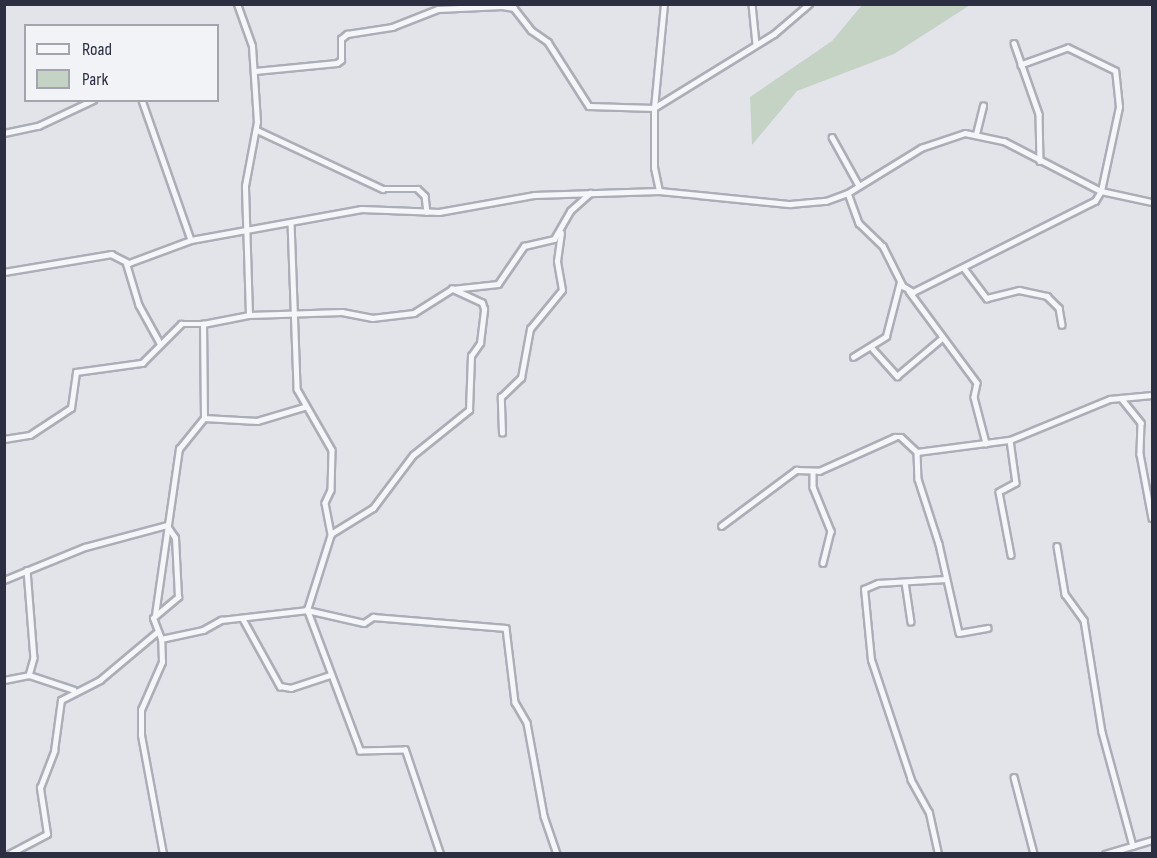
<!DOCTYPE html>
<style>
body{margin:0}
#map{position:relative;width:1157px;height:858px;overflow:hidden;background:#e3e4ea;font-family:"Sofia Sans Condensed",sans-serif}
div>[style]{position:absolute}
[style*='--x']{left:calc(var(--x)*1px);top:calc(var(--y)*1px);width:calc(var(--w)*1px);rotate:calc(var(--a)*1deg)}
.green>*{inset:0;background:#c5d3c5}
.roads{filter:drop-shadow(2px 0 #acaeb7) drop-shadow(-2px 0 #acaeb7) drop-shadow(0 2px #acaeb7) drop-shadow(0 -2px #acaeb7)}
.street>*{height:4.5px;margin:-2.25px;padding:0 2.25px;transform-origin:2.25px;border-radius:2.25px;background:#f5f6f9}
span{translate:-50% -50%;white-space:nowrap;text-align:center;line-height:1.15;-webkit-text-stroke:4.5px #f2f3f7;paint-order:stroke}
.frame{position:absolute;inset:0;border:6px solid #2c2f41;pointer-events:none}
.legend{position:absolute;left:24px;top:24px;width:195px;height:78px;box-sizing:border-box;background:#f2f3f7;border:2px solid #a3a5ae;margin:0;padding:8px 10px;list-style:none;font-size:18px;color:#2c2f41}
.legend li{display:flex;align-items:center;gap:12px;height:30px}
.legend b{width:30px;border:2px solid #a3a5ae}
</style>
<div id="map">
<div class="green">
<div style="clip-path:polygon(862px 5px,970px 5px,894px 54px,797px 91px,752px 145px,750px 97px,832px 41px)"></div>
</div>
<div class="roads">
<div class="street">
<div style="--x:752;--y:4;--w:40;--a:84.3"></div>
<div style="--x:1014;--y:43;--w:75;--a:70.6"></div>
<div style="--x:1039;--y:114;--w:47;--a:88.8"></div>
<div style="--x:255;--y:71;--w:82;--a:-5.6"></div>
<div style="--x:337;--y:63;--w:5;--a:-37"></div>
<div style="--x:341;--y:60;--w:21;--a:-90"></div>
<div style="--x:341;--y:39;--w:8;--a:-40"></div>
<div style="--x:347;--y:34;--w:46;--a:-8.8"></div>
<div style="--x:392;--y:27;--w:49;--a:-21.4"></div>
<div style="--x:438;--y:9;--w:64;--a:-2.7"></div>
<div style="--x:502;--y:6;--w:12;--a:9"></div>
<div style="--x:514;--y:8;--w:28;--a:52"></div>
<div style="--x:531;--y:30;--w:21;--a:35"></div>
<div style="--x:548;--y:42;--w:76;--a:57.4"></div>
<div style="--x:589;--y:106;--w:65;--a:1.8"></div>
<div style="--x:654;--y:108;--w:141;--a:-31.7"></div>
<div style="--x:774;--y:34;--w:46;--a:-40.6"></div>
<div style="--x:142;--y:100;--w:148;--a:70.7"></div>
<div style="--x:191;--y:240;--w:173;--a:-10.3"></div>
<div style="--x:361;--y:209;--w:78;--a:2.2"></div>
<div style="--x:439;--y:212;--w:97;--a:-10.1"></div>
<div style="--x:534;--y:195;--w:125;--a:-1.8"></div>
<div style="--x:659;--y:191;--w:132;--a:5.7"></div>
<div style="--x:790;--y:204;--w:36;--a:-5"></div>
<div style="--x:826;--y:201;--w:23;--a:-20"></div>
<div style="--x:848;--y:193;--w:86;--a:-31.7"></div>
<div style="--x:921;--y:148;--w:46;--a:-18.8"></div>
<div style="--x:965;--y:133;--w:40;--a:12"></div>
<div style="--x:1004;--y:141;--w:109;--a:27.3"></div>
<div style="--x:1101;--y:191;--w:52;--a:12.2"></div>
<div style="--x:257;--y:130;--w:139;--a:25.1"></div>
<div style="--x:383;--y:189;--w:35;--a:0"></div>
<div style="--x:418;--y:189;--w:10;--a:45"></div>
<div style="--x:425;--y:196;--w:16;--a:83"></div>
<div style="--x:4;--y:133;--w:35;--a:-12"></div>
<div style="--x:38;--y:126;--w:61;--a:-25.3"></div>
<div style="--x:976;--y:134;--w:29;--a:-76"></div>
<div style="--x:832;--y:137;--w:54;--a:61"></div>
<div style="--x:659;--y:191;--w:24;--a:-102"></div>
<div style="--x:654;--y:168;--w:60;--a:-90"></div>
<div style="--x:654;--y:108;--w:104;--a:-84.5"></div>
<div style="--x:848;--y:193;--w:32;--a:70"></div>
<div style="--x:859;--y:223;--w:33;--a:44"></div>
<div style="--x:883;--y:246;--w:45;--a:63.4"></div>
<div style="--x:903;--y:286;--w:12;--a:31"></div>
<div style="--x:913;--y:292;--w:203;--a:-26.6"></div>
<div style="--x:1095;--y:201;--w:12;--a:-59"></div>
<div style="--x:1101;--y:191;--w:86;--a:-77.9"></div>
<div style="--x:1119;--y:107;--w:36;--a:-96"></div>
<div style="--x:1115;--y:71;--w:52;--a:-153.9"></div>
<div style="--x:1068;--y:48;--w:50;--a:160.1"></div>
<div style="--x:291;--y:222;--w:167;--a:87.9"></div>
<div style="--x:297;--y:389;--w:70;--a:60.2"></div>
<div style="--x:332;--y:450;--w:40;--a:91.4"></div>
<div style="--x:331;--y:490;--w:14;--a:115"></div>
<div style="--x:325;--y:503;--w:32;--a:79"></div>
<div style="--x:126;--y:262;--w:45;--a:73.2"></div>
<div style="--x:139;--y:305;--w:43;--a:61.1"></div>
<div style="--x:964;--y:268;--w:38;--a:53"></div>
<div style="--x:987;--y:298;--w:33;--a:-14"></div>
<div style="--x:1019;--y:290;--w:29;--a:12"></div>
<div style="--x:1047;--y:296;--w:17;--a:45"></div>
<div style="--x:1059;--y:308;--w:17;--a:80"></div>
<div style="--x:4;--y:272;--w:109;--a:-9.5"></div>
<div style="--x:111;--y:254;--w:20;--a:27"></div>
<div style="--x:129;--y:263;--w:66;--a:-20.4"></div>
<div style="--x:909;--y:291;--w:114;--a:53.5"></div>
<div style="--x:977;--y:383;--w:14;--a:102"></div>
<div style="--x:974;--y:397;--w:48;--a:75.4"></div>
<div style="--x:249;--y:315;--w:93;--a:-1.8"></div>
<div style="--x:342;--y:312;--w:31;--a:11"></div>
<div style="--x:372;--y:318;--w:42;--a:-6.8"></div>
<div style="--x:414;--y:313;--w:45;--a:-32.3"></div>
<div style="--x:452;--y:289;--w:46;--a:-6.2"></div>
<div style="--x:498;--y:284;--w:46;--a:-55.6"></div>
<div style="--x:524;--y:246;--w:31;--a:-13"></div>
<div style="--x:554;--y:239;--w:32;--a:-60"></div>
<div style="--x:570;--y:211;--w:27;--a:-42"></div>
<div style="--x:872;--y:348;--w:38;--a:48"></div>
<div style="--x:897;--y:376;--w:57;--a:-40.1"></div>
<div style="--x:853;--y:357;--w:39;--a:-32"></div>
<div style="--x:886;--y:336;--w:56;--a:-75.5"></div>
<div style="--x:1121;--y:398;--w:32;--a:51"></div>
<div style="--x:1141;--y:423;--w:31;--a:92"></div>
<div style="--x:1140;--y:454;--w:65;--a:79.4"></div>
<div style="--x:204;--y:418;--w:53;--a:3.2"></div>
<div style="--x:257;--y:421;--w:49;--a:-16.6"></div>
<div style="--x:502;--y:433;--w:36;--a:-92"></div>
<div style="--x:501;--y:397;--w:28;--a:-44"></div>
<div style="--x:521;--y:378;--w:50;--a:-79.6"></div>
<div style="--x:530;--y:329;--w:50;--a:-50.6"></div>
<div style="--x:562;--y:290;--w:29;--a:-100"></div>
<div style="--x:557;--y:261;--w:28;--a:-82"></div>
<div style="--x:4;--y:439;--w:26;--a:-9"></div>
<div style="--x:30;--y:435;--w:49;--a:-33.4"></div>
<div style="--x:71;--y:408;--w:36;--a:-82"></div>
<div style="--x:76;--y:372;--w:67;--a:-7.8"></div>
<div style="--x:142;--y:363;--w:55;--a:-45"></div>
<div style="--x:181;--y:324;--w:22;--a:0"></div>
<div style="--x:1010;--y:440;--w:43;--a:82.1"></div>
<div style="--x:1016;--y:483;--w:19;--a:152"></div>
<div style="--x:999;--y:492;--w:64;--a:79.2"></div>
<div style="--x:917;--y:452;--w:94;--a:-7.4"></div>
<div style="--x:1010;--y:440;--w:108;--a:-22.3"></div>
<div style="--x:1110;--y:399;--w:42;--a:-5.4"></div>
<div style="--x:917;--y:452;--w:27;--a:88"></div>
<div style="--x:918;--y:479;--w:68;--a:72.1"></div>
<div style="--x:939;--y:544;--w:91;--a:77.3"></div>
<div style="--x:959;--y:633;--w:29;--a:-10"></div>
<div style="--x:813;--y:472;--w:15;--a:90"></div>
<div style="--x:813;--y:487;--w:48;--a:67.8"></div>
<div style="--x:831;--y:531;--w:33;--a:104"></div>
<div style="--x:721;--y:526;--w:94;--a:-36.7"></div>
<div style="--x:796;--y:470;--w:23;--a:2"></div>
<div style="--x:819;--y:471;--w:83;--a:-24.1"></div>
<div style="--x:895;--y:437;--w:6;--a:0"></div>
<div style="--x:901;--y:437;--w:22;--a:43"></div>
<div style="--x:1057;--y:546;--w:49;--a:80.5"></div>
<div style="--x:1065;--y:594;--w:32;--a:54"></div>
<div style="--x:1084;--y:620;--w:113;--a:80.9"></div>
<div style="--x:1102;--y:732;--w:118;--a:74.8"></div>
<div style="--x:27;--y:570;--w:88;--a:85.5"></div>
<div style="--x:34;--y:658;--w:18;--a:106"></div>
<div style="--x:4;--y:580;--w:87;--a:-22.2"></div>
<div style="--x:85;--y:547;--w:85;--a:-15"></div>
<div style="--x:905;--y:582;--w:40;--a:81.5"></div>
<div style="--x:155;--y:615;--w:168;--a:-81.8"></div>
<div style="--x:179;--y:449;--w:40;--a:-51"></div>
<div style="--x:204;--y:418;--w:94;--a:-90.6"></div>
<div style="--x:203;--y:324;--w:47;--a:-11.1"></div>
<div style="--x:249;--y:315;--w:129;--a:-91.8"></div>
<div style="--x:245;--y:186;--w:65;--a:-79.4"></div>
<div style="--x:257;--y:122;--w:76;--a:-93.8"></div>
<div style="--x:252;--y:46;--w:45;--a:-109.7"></div>
<div style="--x:243;--y:619;--w:77;--a:61.1"></div>
<div style="--x:280;--y:686;--w:11;--a:10"></div>
<div style="--x:291;--y:688;--w:41;--a:-18.4"></div>
<div style="--x:161;--y:639;--w:43;--a:-12.1"></div>
<div style="--x:203;--y:630;--w:21;--a:-29"></div>
<div style="--x:221;--y:620;--w:87;--a:-6.6"></div>
<div style="--x:307;--y:610;--w:58;--a:12.8"></div>
<div style="--x:364;--y:623;--w:11;--a:-34"></div>
<div style="--x:373;--y:617;--w:133;--a:4.7"></div>
<div style="--x:506;--y:628;--w:75;--a:83.1"></div>
<div style="--x:515;--y:702;--w:24;--a:60"></div>
<div style="--x:527;--y:723;--w:95;--a:79.6"></div>
<div style="--x:544;--y:816;--w:40;--a:71.1"></div>
<div style="--x:4;--y:680;--w:25;--a:-11"></div>
<div style="--x:29;--y:675;--w:47;--a:18.4"></div>
<div style="--x:1014;--y:777;--w:80;--a:75.4"></div>
<div style="--x:9;--y:854;--w:43;--a:-27.8"></div>
<div style="--x:47;--y:834;--w:47;--a:-98.7"></div>
<div style="--x:40;--y:788;--w:40;--a:-69"></div>
<div style="--x:54;--y:751;--w:51;--a:-82.2"></div>
<div style="--x:61;--y:700;--w:44;--a:-27.1"></div>
<div style="--x:100;--y:680;--w:73;--a:-40"></div>
<div style="--x:163;--y:854;--w:121;--a:-100.5"></div>
<div style="--x:141;--y:735;--w:25;--a:-90"></div>
<div style="--x:141;--y:710;--w:52;--a:-66.4"></div>
<div style="--x:162;--y:662;--w:23;--a:-92"></div>
<div style="--x:161;--y:639;--w:22;--a:-111"></div>
<div style="--x:153;--y:618;--w:33;--a:-40"></div>
<div style="--x:178;--y:597;--w:59;--a:-92.9"></div>
<div style="--x:175;--y:538;--w:14;--a:-124"></div>
<div style="--x:440;--y:854;--w:110;--a:-108.6"></div>
<div style="--x:405;--y:750;--w:45;--a:178.7"></div>
<div style="--x:360;--y:751;--w:151;--a:-110.6"></div>
<div style="--x:307;--y:610;--w:80;--a:-72.5"></div>
<div style="--x:331;--y:534;--w:49;--a:-31.8"></div>
<div style="--x:373;--y:508;--w:66;--a:-53"></div>
<div style="--x:413;--y:455;--w:72;--a:-38.8"></div>
<div style="--x:469;--y:410;--w:54;--a:-87.9"></div>
<div style="--x:471;--y:356;--w:16;--a:-55"></div>
<div style="--x:480;--y:343;--w:34;--a:-83"></div>
<div style="--x:484;--y:309;--w:6;--a:-108"></div>
<div style="--x:482;--y:303;--w:33;--a:-155"></div>
<div style="--x:938;--y:854;--w:42;--a:-102.4"></div>
<div style="--x:929;--y:813;--w:38;--a:-119"></div>
<div style="--x:911;--y:780;--w:126;--a:-108.4"></div>
<div style="--x:871;--y:660;--w:71;--a:-95.6"></div>
<div style="--x:864;--y:589;--w:15;--a:-23"></div>
<div style="--x:878;--y:583;--w:68;--a:-3.4"></div>
<div style="--x:1105;--y:854;--w:49;--a:-16.6"></div>
</div>
</div>
<div class="frame"></div>
<ul class="legend">
<li><b style="height:8px;background:#f5f6f9"></b>Road</li>
<li><b style="height:16px;background:#c5d3c5"></b>Park</li>
</ul>
</div>
